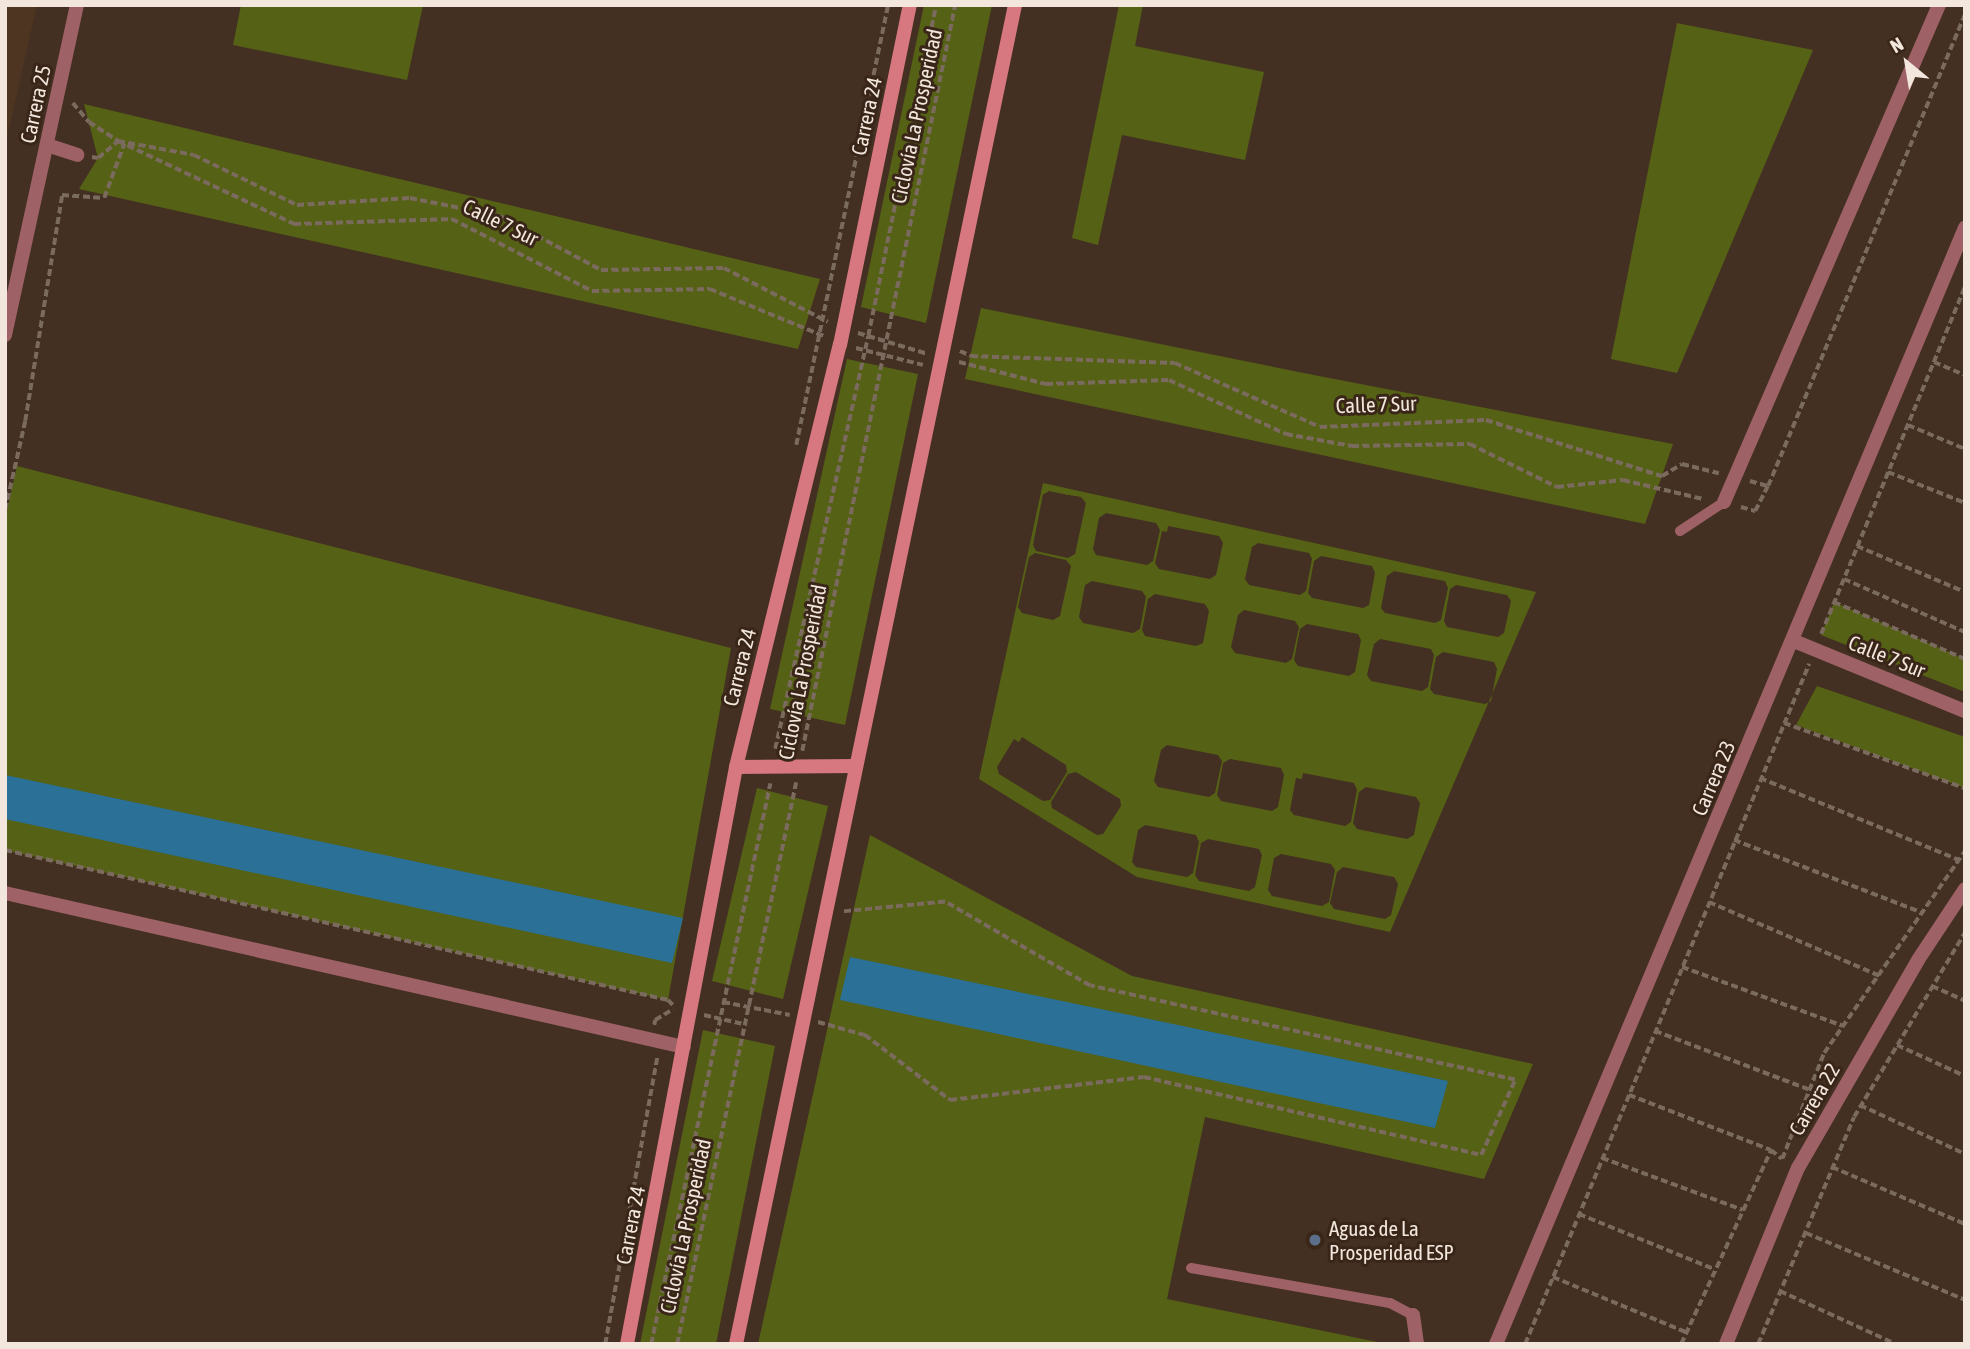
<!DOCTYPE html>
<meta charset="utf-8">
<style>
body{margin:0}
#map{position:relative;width:1970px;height:1349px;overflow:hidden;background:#443022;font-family:"Asap Condensed",sans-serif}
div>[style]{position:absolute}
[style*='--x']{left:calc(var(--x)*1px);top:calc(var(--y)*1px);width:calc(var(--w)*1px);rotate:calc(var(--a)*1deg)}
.built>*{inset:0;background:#4e3522}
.green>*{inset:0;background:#556115}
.water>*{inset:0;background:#2a7097}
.path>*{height:3.5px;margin-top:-1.75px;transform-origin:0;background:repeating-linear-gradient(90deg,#7b6a5e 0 7px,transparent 0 10.5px)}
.lane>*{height:10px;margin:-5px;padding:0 5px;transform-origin:5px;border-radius:5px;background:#9e6166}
.street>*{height:14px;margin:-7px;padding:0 7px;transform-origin:7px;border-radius:7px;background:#9e6166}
.secondary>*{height:14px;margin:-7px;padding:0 7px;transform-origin:7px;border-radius:7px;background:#d77881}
.dots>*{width:19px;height:19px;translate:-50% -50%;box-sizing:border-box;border:4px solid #392618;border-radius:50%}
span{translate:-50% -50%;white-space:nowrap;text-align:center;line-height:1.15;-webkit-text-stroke:6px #392618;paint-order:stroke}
.street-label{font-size:21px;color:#f2e6dd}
.poi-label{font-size:21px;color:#f2e6dd}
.left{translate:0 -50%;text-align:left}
.frame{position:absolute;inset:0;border:7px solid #f2e6dd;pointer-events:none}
.north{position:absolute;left:1872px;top:28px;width:70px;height:70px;-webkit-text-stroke:5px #392618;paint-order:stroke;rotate:330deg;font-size:19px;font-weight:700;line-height:28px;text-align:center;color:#f2e6dd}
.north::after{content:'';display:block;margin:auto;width:24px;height:32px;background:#f2e6dd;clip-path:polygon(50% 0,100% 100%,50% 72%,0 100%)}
</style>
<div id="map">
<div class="built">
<div style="clip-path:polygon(5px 5px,37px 5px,5px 146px)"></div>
</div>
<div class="green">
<div style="clip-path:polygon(241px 5px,423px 5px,407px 80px,233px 45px)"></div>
<div style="clip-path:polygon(924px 5px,992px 5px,926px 323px,861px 307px)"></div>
<div style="clip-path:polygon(1119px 5px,1143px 5px,1135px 46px,1264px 72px,1245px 160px,1122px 135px,1098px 245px,1072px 238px)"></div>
<div style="clip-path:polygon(1677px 23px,1813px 50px,1677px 373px,1611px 359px)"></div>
<div style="clip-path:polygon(84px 104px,820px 279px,798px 349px,79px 189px,98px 158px)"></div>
<div style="clip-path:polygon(981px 308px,1324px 377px,1673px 444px,1645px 524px,965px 379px)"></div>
<div style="clip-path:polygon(847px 359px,918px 374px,845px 725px,770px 709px)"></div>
<div style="clip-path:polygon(17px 466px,731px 648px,668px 1000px,5px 850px,5px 520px)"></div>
<div style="clip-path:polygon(evenodd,1043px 483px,1536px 592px,1390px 932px,1137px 877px,979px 779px,1043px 483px,1049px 491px,1081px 497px,1086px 503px,1075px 554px,1068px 558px,1036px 551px,1033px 545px,1043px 494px,1049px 491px,1043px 483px,1106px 513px,1156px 523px,1160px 530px,1153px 561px,1147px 565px,1096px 555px,1093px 549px,1099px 518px,1106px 513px,1043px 483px,1168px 526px,1219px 536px,1223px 543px,1216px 575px,1210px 579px,1159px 569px,1155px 563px,1162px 531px,1167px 532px,1168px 526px,1043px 483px,1258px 543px,1309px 553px,1312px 559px,1306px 591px,1300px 595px,1249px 585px,1245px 579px,1252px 547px,1258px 543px,1043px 483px,1035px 553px,1066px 560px,1071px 566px,1060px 616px,1053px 620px,1022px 613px,1018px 607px,1029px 557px,1035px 553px,1043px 483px,1321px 556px,1372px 566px,1375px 573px,1369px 605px,1363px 608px,1312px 598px,1308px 593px,1314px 561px,1321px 556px,1043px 483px,1394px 571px,1445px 581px,1448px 588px,1441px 620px,1435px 623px,1385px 613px,1381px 608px,1387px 576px,1394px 571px,1043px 483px,1092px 581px,1142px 591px,1146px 597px,1140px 629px,1133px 633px,1083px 623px,1079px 617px,1085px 585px,1092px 581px,1043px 483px,1456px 585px,1507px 595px,1511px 601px,1504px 633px,1498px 637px,1447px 627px,1444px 621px,1450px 589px,1456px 585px,1043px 483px,1155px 594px,1205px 604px,1209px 611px,1203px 643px,1196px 646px,1145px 636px,1142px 630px,1148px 599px,1155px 594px,1043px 483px,1244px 610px,1295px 621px,1299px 627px,1292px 659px,1286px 663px,1235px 653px,1231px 647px,1238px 615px,1244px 610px,1043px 483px,1307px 624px,1358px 634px,1361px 640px,1355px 672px,1349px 676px,1298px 666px,1294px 660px,1300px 629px,1307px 624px,1043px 483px,1380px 639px,1431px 649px,1434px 655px,1428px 687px,1422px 691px,1371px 681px,1367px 675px,1374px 644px,1380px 639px,1043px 483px,1443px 652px,1494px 662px,1497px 669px,1491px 701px,1485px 704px,1434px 694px,1430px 689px,1436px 657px,1443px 652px,1043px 483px,1022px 737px,1066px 765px,1067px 772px,1050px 800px,1043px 801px,999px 774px,997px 767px,1014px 739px,1019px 742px,1022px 737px,1043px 483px,1167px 745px,1218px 755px,1222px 761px,1215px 793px,1209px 797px,1158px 787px,1154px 781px,1161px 750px,1167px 745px,1043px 483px,1230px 759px,1281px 768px,1284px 775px,1278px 807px,1272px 811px,1221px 801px,1217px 795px,1223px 763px,1230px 759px,1043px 483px,1076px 772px,1120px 799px,1121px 806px,1103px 834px,1097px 835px,1052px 808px,1051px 802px,1068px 774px,1076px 772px,1043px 483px,1303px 773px,1354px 783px,1357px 790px,1351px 822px,1345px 826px,1294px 815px,1290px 810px,1296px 778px,1302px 779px,1303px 773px,1043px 483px,1366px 787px,1416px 797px,1420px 803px,1414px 835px,1407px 839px,1357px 829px,1353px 823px,1359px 792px,1366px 787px,1043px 483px,1145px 825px,1196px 835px,1199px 842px,1193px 873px,1187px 877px,1136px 867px,1132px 862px,1138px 830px,1145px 825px,1043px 483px,1208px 839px,1259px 849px,1262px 855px,1255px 887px,1249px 891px,1199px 881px,1195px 875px,1201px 843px,1208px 839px,1043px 483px,1281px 854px,1331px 864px,1335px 870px,1329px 902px,1322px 906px,1272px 896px,1268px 890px,1274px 858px,1281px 854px,1043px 483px,1343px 867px,1394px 877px,1398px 884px,1391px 915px,1385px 919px,1334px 909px,1330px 903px,1337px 872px,1343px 867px)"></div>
<div style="clip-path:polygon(1834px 602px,1965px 659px,1965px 692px,1821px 635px)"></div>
<div style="clip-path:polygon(1817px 686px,1965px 737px,1965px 788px,1796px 725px)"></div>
<div style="clip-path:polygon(757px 788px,828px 806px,783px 999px,712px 981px)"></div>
<div style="clip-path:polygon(870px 835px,1132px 976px,1533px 1064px,1484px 1179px,1205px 1117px,1167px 1299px,1387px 1344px,758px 1344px)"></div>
<div style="clip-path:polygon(703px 1030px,775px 1046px,716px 1344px,640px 1344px)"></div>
</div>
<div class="water">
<div style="clip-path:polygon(5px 775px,683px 918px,672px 963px,5px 819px)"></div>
<div style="clip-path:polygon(850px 957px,1448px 1081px,1435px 1128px,840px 1000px)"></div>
</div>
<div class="path">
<div style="--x:73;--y:103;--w:25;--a:50"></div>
<div style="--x:89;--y:122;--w:35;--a:33"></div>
<div style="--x:118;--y:141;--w:195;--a:25.2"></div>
<div style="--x:294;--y:224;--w:158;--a:-1.8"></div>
<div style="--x:452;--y:219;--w:157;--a:27.2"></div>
<div style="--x:592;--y:291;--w:118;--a:-1"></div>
<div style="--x:710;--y:289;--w:126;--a:22.5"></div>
<div style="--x:92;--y:157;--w:6;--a:9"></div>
<div style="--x:98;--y:158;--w:26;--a:-40"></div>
<div style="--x:118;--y:141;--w:77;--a:10.4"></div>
<div style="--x:194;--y:155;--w:114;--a:25.9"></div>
<div style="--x:297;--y:205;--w:113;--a:-3.5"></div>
<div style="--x:410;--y:198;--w:92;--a:11.3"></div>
<div style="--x:500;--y:216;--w:115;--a:28.1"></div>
<div style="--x:601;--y:270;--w:123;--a:-0.9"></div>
<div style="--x:724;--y:268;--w:117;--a:27.4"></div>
<div style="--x:858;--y:333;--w:73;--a:16.7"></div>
<div style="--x:856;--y:348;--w:69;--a:14.2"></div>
<div style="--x:960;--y:351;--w:12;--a:24"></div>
<div style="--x:971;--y:356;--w:204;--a:2"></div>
<div style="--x:1175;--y:363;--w:158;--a:23.8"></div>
<div style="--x:1320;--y:427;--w:166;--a:-2.4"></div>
<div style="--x:1486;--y:420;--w:185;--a:17.7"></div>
<div style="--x:1662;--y:476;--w:23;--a:-31"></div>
<div style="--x:1682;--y:464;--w:38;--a:14"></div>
<div style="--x:959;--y:362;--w:90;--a:14.2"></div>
<div style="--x:1046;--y:384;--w:123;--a:-1.9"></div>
<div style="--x:1169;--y:380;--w:129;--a:24.8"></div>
<div style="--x:1286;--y:434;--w:67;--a:10.3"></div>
<div style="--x:1352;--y:446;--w:118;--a:-1"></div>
<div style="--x:1470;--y:444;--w:97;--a:26.3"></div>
<div style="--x:1557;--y:487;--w:66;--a:-6.1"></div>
<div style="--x:1623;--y:480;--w:82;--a:13.4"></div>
<div style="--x:1934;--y:362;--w:34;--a:23"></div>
<div style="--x:1908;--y:425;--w:62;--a:22.8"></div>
<div style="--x:796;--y:445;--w:450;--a:-78.2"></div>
<div style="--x:1888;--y:472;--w:83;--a:21.9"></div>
<div style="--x:1750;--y:481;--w:19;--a:16"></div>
<div style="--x:1741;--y:507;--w:15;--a:16"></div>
<div style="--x:1755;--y:511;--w:28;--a:-63"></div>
<div style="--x:1768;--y:486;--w:511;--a:-67.35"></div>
<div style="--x:5;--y:510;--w:91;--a:-77.3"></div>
<div style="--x:25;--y:421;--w:229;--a:-80.7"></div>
<div style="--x:62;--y:195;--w:42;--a:4.1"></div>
<div style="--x:104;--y:198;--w:58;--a:-69.7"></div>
<div style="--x:1857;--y:546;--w:117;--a:23.1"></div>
<div style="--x:1844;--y:579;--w:132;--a:23.7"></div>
<div style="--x:1834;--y:602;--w:143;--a:23.5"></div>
<div style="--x:1821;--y:634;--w:376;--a:-67.5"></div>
<div style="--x:1784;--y:723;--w:192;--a:19.8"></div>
<div style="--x:775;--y:749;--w:423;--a:-77.3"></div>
<div style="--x:868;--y:336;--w:338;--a:-78.4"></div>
<div style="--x:802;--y:751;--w:762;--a:-78.41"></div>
<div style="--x:1760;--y:778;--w:215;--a:22.4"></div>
<div style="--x:1734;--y:840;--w:203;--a:21.1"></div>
<div style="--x:5;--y:850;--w:680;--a:12.75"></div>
<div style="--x:668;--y:1000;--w:8;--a:45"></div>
<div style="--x:1709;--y:902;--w:186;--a:23.4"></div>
<div style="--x:1682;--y:967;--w:171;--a:20.1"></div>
<div style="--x:1932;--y:986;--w:36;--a:24"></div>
<div style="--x:723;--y:1002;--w:68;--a:11"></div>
<div style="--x:704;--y:1015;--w:39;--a:13"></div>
<div style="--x:818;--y:1022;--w:49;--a:15.5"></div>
<div style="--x:865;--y:1035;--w:107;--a:37.4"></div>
<div style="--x:950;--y:1100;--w:195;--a:-6.8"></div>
<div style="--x:1144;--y:1077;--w:346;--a:13"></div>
<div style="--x:1481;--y:1155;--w:82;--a:-65.6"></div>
<div style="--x:1515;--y:1080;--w:435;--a:-167.5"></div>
<div style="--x:1090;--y:986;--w:168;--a:-149.9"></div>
<div style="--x:945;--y:902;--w:103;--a:174.5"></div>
<div style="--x:654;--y:1025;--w:5;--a:-79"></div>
<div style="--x:655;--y:1020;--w:21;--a:-31"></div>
<div style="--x:1655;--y:1031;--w:166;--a:20.8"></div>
<div style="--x:1897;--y:1045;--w:75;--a:24.5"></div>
<div style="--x:1629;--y:1095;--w:152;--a:21.2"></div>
<div style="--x:1860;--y:1105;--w:116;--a:25"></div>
<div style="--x:1602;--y:1158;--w:150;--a:20.2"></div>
<div style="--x:1832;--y:1167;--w:145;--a:23.2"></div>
<div style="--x:1579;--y:1214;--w:146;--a:22.2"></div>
<div style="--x:1806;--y:1233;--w:173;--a:22.8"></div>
<div style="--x:1553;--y:1277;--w:144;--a:22.5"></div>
<div style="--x:1780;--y:1291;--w:128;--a:24.6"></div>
<div style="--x:605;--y:1344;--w:291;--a:-79.7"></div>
<div style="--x:651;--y:1344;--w:573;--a:-78"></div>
<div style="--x:677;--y:1344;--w:574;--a:-78.04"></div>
<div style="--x:1525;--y:1344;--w:737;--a:-67.33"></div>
<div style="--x:1681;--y:1344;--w:214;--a:-65.1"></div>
<div style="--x:1771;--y:1150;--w:14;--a:39"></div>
<div style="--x:1782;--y:1159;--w:114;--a:-68.4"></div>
<div style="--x:1824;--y:1053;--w:246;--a:-55.1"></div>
<div style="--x:1758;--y:1344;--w:246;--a:-67.1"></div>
<div style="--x:1854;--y:1117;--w:216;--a:-59"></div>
</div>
<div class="lane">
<div style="--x:1680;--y:531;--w:53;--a:-33.4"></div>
<div style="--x:1191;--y:1268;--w:202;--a:10"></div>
<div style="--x:1390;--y:1303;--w:26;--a:28"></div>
</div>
<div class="street">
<div style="--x:47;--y:145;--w:32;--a:18"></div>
<div style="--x:5;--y:335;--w:338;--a:-77.7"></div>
<div style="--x:1724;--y:502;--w:542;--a:-66.61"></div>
<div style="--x:1794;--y:641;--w:185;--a:22.3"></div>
<div style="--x:5;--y:893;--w:696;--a:12.78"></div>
<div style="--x:1413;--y:1315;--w:29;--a:82"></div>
<div style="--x:1496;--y:1344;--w:1211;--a:-67.21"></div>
<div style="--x:1726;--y:1344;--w:190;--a:-67.8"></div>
<div style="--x:1798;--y:1168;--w:240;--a:-60"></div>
<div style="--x:1918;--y:960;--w:85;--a:-56.5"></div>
</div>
<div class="secondary">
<div style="--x:736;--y:767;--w:120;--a:-0.5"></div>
<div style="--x:627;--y:1344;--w:587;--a:-79.3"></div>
<div style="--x:736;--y:767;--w:435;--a:-76.2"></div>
<div style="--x:840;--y:345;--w:347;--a:-78.4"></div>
<div style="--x:736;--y:1344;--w:1368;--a:-78.23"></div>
</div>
<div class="dots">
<div style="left:1315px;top:1240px;background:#5c6f8a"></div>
</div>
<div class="street-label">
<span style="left:35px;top:104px;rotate:-78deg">Carrera 25</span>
<span style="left:866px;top:116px;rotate:-78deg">Carrera 24</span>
<span style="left:916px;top:116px;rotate:-78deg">Ciclovía La Prosperidad</span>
<span style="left:501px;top:222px;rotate:26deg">Calle 7 Sur</span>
<span style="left:1376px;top:404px;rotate:-2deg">Calle 7 Sur</span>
<span style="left:1887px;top:656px;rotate:22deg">Calle 7 Sur</span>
<span style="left:739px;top:667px;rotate:-76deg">Carrera 24</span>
<span style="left:802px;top:672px;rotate:-79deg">Ciclovía La Prosperidad</span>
<span style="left:1713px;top:778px;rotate:-67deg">Carrera 23</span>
<span style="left:1814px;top:1099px;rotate:-60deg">Carrera 22</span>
<span style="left:630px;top:1225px;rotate:-79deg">Carrera 24</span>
<span style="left:685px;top:1226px;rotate:-78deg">Ciclovía La Prosperidad</span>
</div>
<div class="poi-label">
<span class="left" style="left:1329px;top:1240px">Aguas de La<br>Prosperidad ESP</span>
</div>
<div class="frame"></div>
<div class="north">N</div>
</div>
